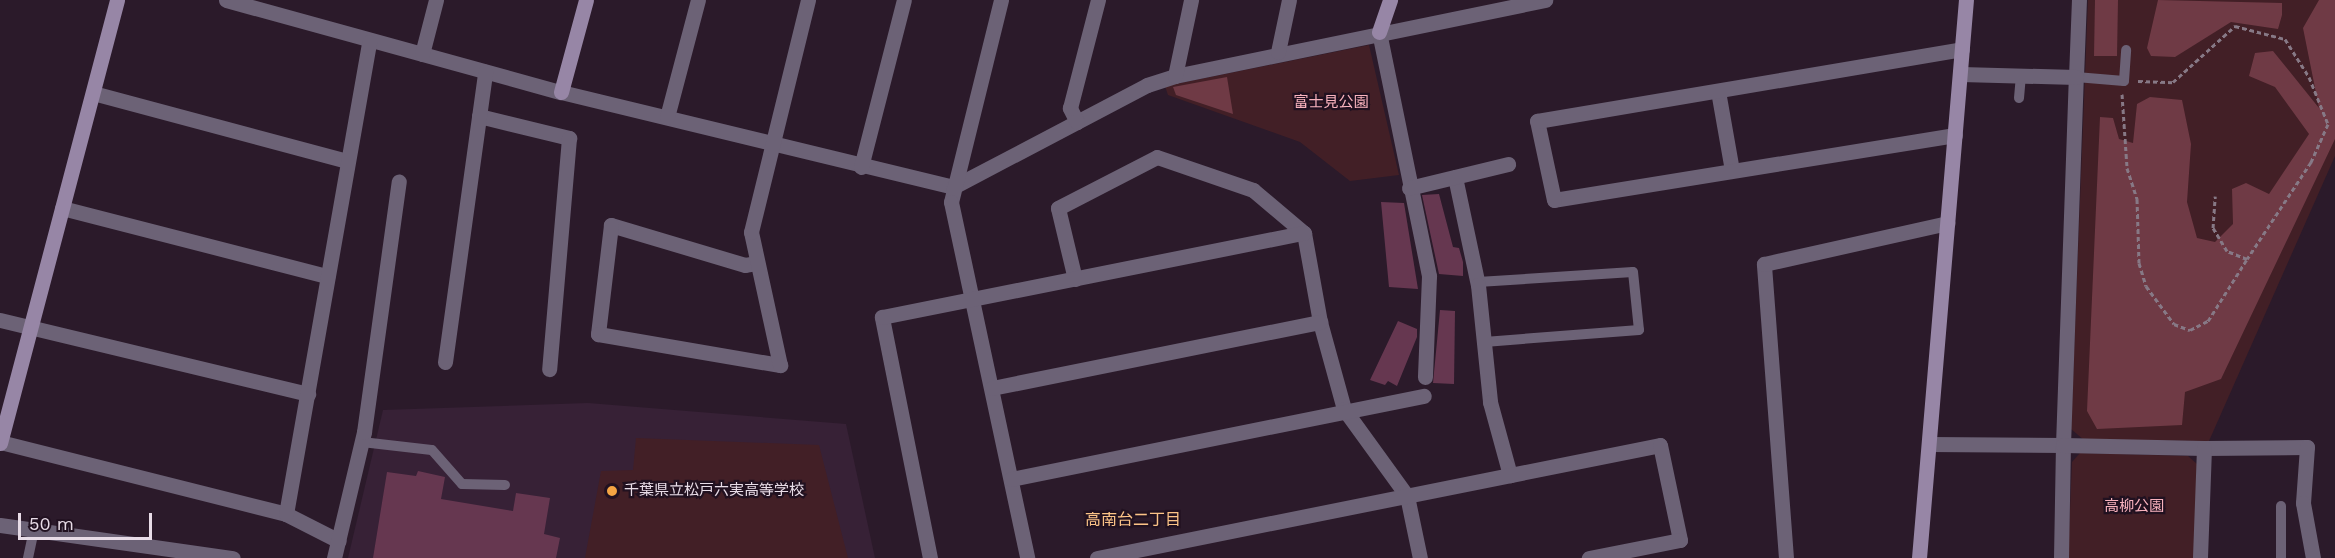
<!DOCTYPE html>
<meta charset="utf-8">
<style>
body{margin:0}
#map{position:relative;width:2335px;height:558px;overflow:hidden;background:#2b1a2a;font-family:"Work Sans","Noto Sans JP",sans-serif}
div>[style]{position:absolute}
[style*='--x']{left:calc(var(--x)*1px);top:calc(var(--y)*1px);width:calc(var(--w)*1px);rotate:calc(var(--a)*1deg)}
.built>*{inset:0;background:#372136}
.green>*{inset:0;background:#421f26}
.forest>*{inset:0;background:#6f3a45}
.building>*{inset:0;background:#663750}
.path>*{height:3px;margin-top:-1.5px;transform-origin:0;background:repeating-linear-gradient(90deg,#877986 0 4.5px,transparent 0 7.5px)}
.lane>*{height:10px;margin:-5px;padding:0 5px;transform-origin:5px;border-radius:5px;background:#6c6276}
.street>*{height:15px;margin:-7.5px;padding:0 7.5px;transform-origin:7.5px;border-radius:7.5px;background:#6c6276}
.secondary>*{height:15px;margin:-7.5px;padding:0 7.5px;transform-origin:7.5px;border-radius:7.5px;background:#9786a6}
.dots>*{width:16px;height:16px;translate:-50% -50%;box-sizing:border-box;border:3px solid #211120;border-radius:50%}
span{translate:-50% -50%;white-space:nowrap;text-align:center;line-height:1.15;-webkit-text-stroke:4.5px #211120;paint-order:stroke}
.park-label{font-size:15px;color:#f8b2bd}
.poi-label{font-size:15px;color:#e8dce7}
.left{translate:0 -50%;text-align:left}
.neighbourhood-label{font-size:16px;color:#fbc387}
.scale{position:absolute;left:18px;top:513px;width:134px;height:27px;box-sizing:border-box;border:3px solid #e8dce7;border-top:0;padding-left:8px;font-size:18px;line-height:21px;white-space:nowrap;color:#e8dce7;-webkit-text-stroke:4px #211120;paint-order:stroke}
</style>
<div id="map">
<div class="built">
<div style="clip-path:polygon(588px 403px,846px 424px,875px 558px,348px 558px,383px 410px)"></div>
</div>
<div class="green">
<div style="clip-path:polygon(2088px 0,2335px 0,2335px 156px,2209px 441px,2084px 440px,2071px 429px)"></div>
<div style="clip-path:polygon(1369px 45px,1399px 175px,1350px 181px,1300px 142px,1168px 95px,1165px 86px)"></div>
<div style="clip-path:polygon(636px 438px,819px 445px,848px 558px,585px 558px,601px 471px,633px 470px)"></div>
<div style="clip-path:polygon(2080px 453px,2188px 456px,2197px 464px,2194px 558px,2068px 558px,2072px 462px)"></div>
</div>
<div class="forest">
<div style="clip-path:polygon(2095px 0,2118px 0,2117px 56px,2094px 56px)"></div>
<div style="clip-path:polygon(2158px 0,2282px 3px,2282px 15px,2278px 29px,2231px 22px,2175px 57px,2151px 56px,2147px 48px)"></div>
<div style="clip-path:polygon(2319px 0,2335px 0,2335px 139px,2221px 379px,2185px 392px,2182px 425px,2097px 429px,2087px 411px,2100px 117px,2113px 118px,2119px 139px,2133px 143px,2137px 104px,2150px 97px,2182px 100px,2191px 144px,2187px 202px,2197px 238px,2215px 242px,2233px 224px,2232px 189px,2246px 183px,2269px 194px,2309px 134px,2275px 87px,2249px 76px,2255px 53px,2273px 51px,2319px 108px,2303px 28px)"></div>
<div style="clip-path:polygon(1227px 77px,1233px 114px,1176px 95px,1173px 87px)"></div>
</div>
<div class="building">
<div style="clip-path:polygon(1439px 194px,1453px 247px,1459px 248px,1463px 262px,1463px 276px,1439px 274px,1422px 195px)"></div>
<div style="clip-path:polygon(1381px 202px,1404px 203px,1418px 289px,1389px 287px)"></div>
<div style="clip-path:polygon(1440px 310px,1455px 311px,1454px 384px,1433px 383px)"></div>
<div style="clip-path:polygon(1398px 321px,1417px 329px,1417px 337px,1397px 386px,1388px 381px,1385px 385px,1370px 380px)"></div>
<div style="clip-path:polygon(418px 471px,445px 477px,441px 499px,513px 511px,516px 493px,550px 498px,544px 534px,560px 538px,556px 558px,373px 558px,387px 472px,416px 476px)"></div>
</div>
<div class="path">
<div style="--x:2138;--y:81;--w:35;--a:2"></div>
<div style="--x:2173;--y:82;--w:84;--a:-42.1"></div>
<div style="--x:2235;--y:26;--w:52;--a:14.6"></div>
<div style="--x:2285;--y:39;--w:45;--a:57.7"></div>
<div style="--x:2309;--y:77;--w:51;--a:68"></div>
<div style="--x:2328;--y:124;--w:42;--a:114.1"></div>
<div style="--x:2311;--y:162;--w:116;--a:123.4"></div>
<div style="--x:2247;--y:259;--w:22;--a:-158"></div>
<div style="--x:2227;--y:251;--w:27;--a:-121"></div>
<div style="--x:2213;--y:228;--w:32;--a:-86"></div>
<div style="--x:2122;--y:94;--w:74;--a:86.1"></div>
<div style="--x:2127;--y:168;--w:33;--a:72"></div>
<div style="--x:2137;--y:199;--w:64;--a:88.2"></div>
<div style="--x:2139;--y:263;--w:24;--a:73"></div>
<div style="--x:2146;--y:286;--w:47;--a:53.6"></div>
<div style="--x:2174;--y:324;--w:17;--a:21"></div>
<div style="--x:2190;--y:330;--w:20;--a:-27"></div>
<div style="--x:2208;--y:321;--w:73;--a:-57.8"></div>
</div>
<div class="lane">
<div style="--x:2076;--y:77;--w:48;--a:4.8"></div>
<div style="--x:2124;--y:81;--w:31;--a:-86"></div>
<div style="--x:2019;--y:98;--w:22;--a:-85"></div>
<div style="--x:1478;--y:282;--w:155;--a:-3.7"></div>
<div style="--x:1633;--y:272;--w:58;--a:84.1"></div>
<div style="--x:1639;--y:330;--w:155;--a:175.6"></div>
<div style="--x:362;--y:442;--w:70;--a:6.5"></div>
<div style="--x:432;--y:450;--w:45;--a:48.6"></div>
<div style="--x:462;--y:484;--w:43;--a:1.3"></div>
<div style="--x:28;--y:558;--w:29;--a:-78"></div>
<div style="--x:2281;--y:558;--w:52;--a:-90"></div>
</div>
<div class="street">
<div style="--x:226;--y:0;--w:347;--a:15.4"></div>
<div style="--x:561;--y:92;--w:403;--a:13.6"></div>
<div style="--x:953;--y:187;--w:219;--a:-27.7"></div>
<div style="--x:1147;--y:85;--w:29;--a:-18"></div>
<div style="--x:1175;--y:76;--w:378;--a:-11.6"></div>
<div style="--x:1001;--y:0;--w:208;--a:103.9"></div>
<div style="--x:951;--y:202;--w:364;--a:77.9"></div>
<div style="--x:1379;--y:32;--w:249;--a:78.4"></div>
<div style="--x:1429;--y:276;--w:101;--a:92.3"></div>
<div style="--x:1278;--y:52;--w:53;--a:-78.1"></div>
<div style="--x:422;--y:54;--w:56;--a:-75.5"></div>
<div style="--x:1175;--y:76;--w:78;--a:-78.1"></div>
<div style="--x:2076;--y:77;--w:77;--a:-87.8"></div>
<div style="--x:1718;--y:91;--w:80;--a:80"></div>
<div style="--x:93;--y:93;--w:263;--a:15"></div>
<div style="--x:479;--y:116;--w:93;--a:13.7"></div>
<div style="--x:569;--y:138;--w:232;--a:94.9"></div>
<div style="--x:667;--y:117;--w:121;--a:-75.2"></div>
<div style="--x:1077;--y:122;--w:16;--a:-117"></div>
<div style="--x:1070;--y:108;--w:112;--a:-75.5"></div>
<div style="--x:1955;--y:135;--w:406;--a:170.8"></div>
<div style="--x:1554;--y:200;--w:81;--a:-102.1"></div>
<div style="--x:1537;--y:121;--w:431;--a:-9.6"></div>
<div style="--x:861;--y:167;--w:172;--a:-75.6"></div>
<div style="--x:1455;--y:177;--w:110;--a:78"></div>
<div style="--x:1478;--y:285;--w:118;--a:84.1"></div>
<div style="--x:1490;--y:402;--w:76;--a:74.7"></div>
<div style="--x:1409;--y:188;--w:102;--a:-13.6"></div>
<div style="--x:62;--y:208;--w:274;--a:14.4"></div>
<div style="--x:757;--y:263;--w:12;--a:171"></div>
<div style="--x:745;--y:265;--w:140;--a:-163.4"></div>
<div style="--x:611;--y:225;--w:110;--a:96.8"></div>
<div style="--x:598;--y:334;--w:185;--a:9.7"></div>
<div style="--x:780;--y:365;--w:136;--a:-102.3"></div>
<div style="--x:751;--y:232;--w:239;--a:-76.2"></div>
<div style="--x:1075;--y:279;--w:73;--a:-103.5"></div>
<div style="--x:1058;--y:208;--w:111;--a:-27.3"></div>
<div style="--x:1157;--y:157;--w:102;--a:19"></div>
<div style="--x:1253;--y:190;--w:67;--a:40.1"></div>
<div style="--x:1304;--y:233;--w:90;--a:79.8"></div>
<div style="--x:1320;--y:322;--w:90;--a:74.6"></div>
<div style="--x:1344;--y:409;--w:107;--a:54.1"></div>
<div style="--x:1407;--y:496;--w:63;--a:78.2"></div>
<div style="--x:0;--y:320;--w:317;--a:13.5"></div>
<div style="--x:445;--y:362;--w:293;--a:-82.1"></div>
<div style="--x:992;--y:388;--w:335;--a:-11.4"></div>
<div style="--x:0;--y:442;--w:295;--a:14.1"></div>
<div style="--x:286;--y:514;--w:59;--a:27"></div>
<div style="--x:1929;--y:444;--w:134;--a:0.4"></div>
<div style="--x:2063;--y:445;--w:368;--a:-88"></div>
<div style="--x:2076;--y:77;--w:115;--a:-178.5"></div>
<div style="--x:2204;--y:448;--w:103;--a:-0.6"></div>
<div style="--x:2307;--y:447;--w:56;--a:94.1"></div>
<div style="--x:2303;--y:503;--w:56;--a:79.7"></div>
<div style="--x:1011;--y:479;--w:421;--a:-11.4"></div>
<div style="--x:286;--y:514;--w:479;--a:-80"></div>
<div style="--x:0;--y:525;--w:235;--a:8.1"></div>
<div style="--x:334;--y:558;--w:130;--a:-76.6"></div>
<div style="--x:364;--y:432;--w:253;--a:-82.1"></div>
<div style="--x:930;--y:558;--w:246;--a:-101.3"></div>
<div style="--x:882;--y:317;--w:430;--a:-11.3"></div>
<div style="--x:1097;--y:558;--w:574;--a:-11.35"></div>
<div style="--x:1660;--y:445;--w:97;--a:78.1"></div>
<div style="--x:1680;--y:540;--w:93;--a:168.8"></div>
<div style="--x:1786;--y:558;--w:295;--a:-94.3"></div>
<div style="--x:1764;--y:264;--w:188;--a:-12.6"></div>
<div style="--x:2061;--y:558;--w:113;--a:-89"></div>
<div style="--x:2063;--y:445;--w:141;--a:1.2"></div>
<div style="--x:2204;--y:448;--w:110;--a:92.1"></div>
</div>
<div class="secondary">
<div style="--x:1379;--y:32;--w:34;--a:-71"></div>
<div style="--x:561;--y:92;--w:95;--a:-74.8"></div>
<div style="--x:0;--y:443;--w:458;--a:-75.2"></div>
<div style="--x:1919;--y:558;--w:560;--a:-85.19"></div>
</div>
<div class="dots">
<div style="left:612px;top:491px;background:#f4a443"></div>
</div>
<div class="park-label">
<span style="left:1331px;top:103px">富士見公園</span>
<span style="left:2134px;top:507px">高柳公園</span>
</div>
<div class="poi-label">
<span class="left" style="left:624px;top:491px">千葉県立松戸六実高等学校</span>
</div>
<div class="neighbourhood-label">
<span style="left:1133px;top:520px">高南台二丁目</span>
</div>
<div class="scale">50 m</div>
</div>
